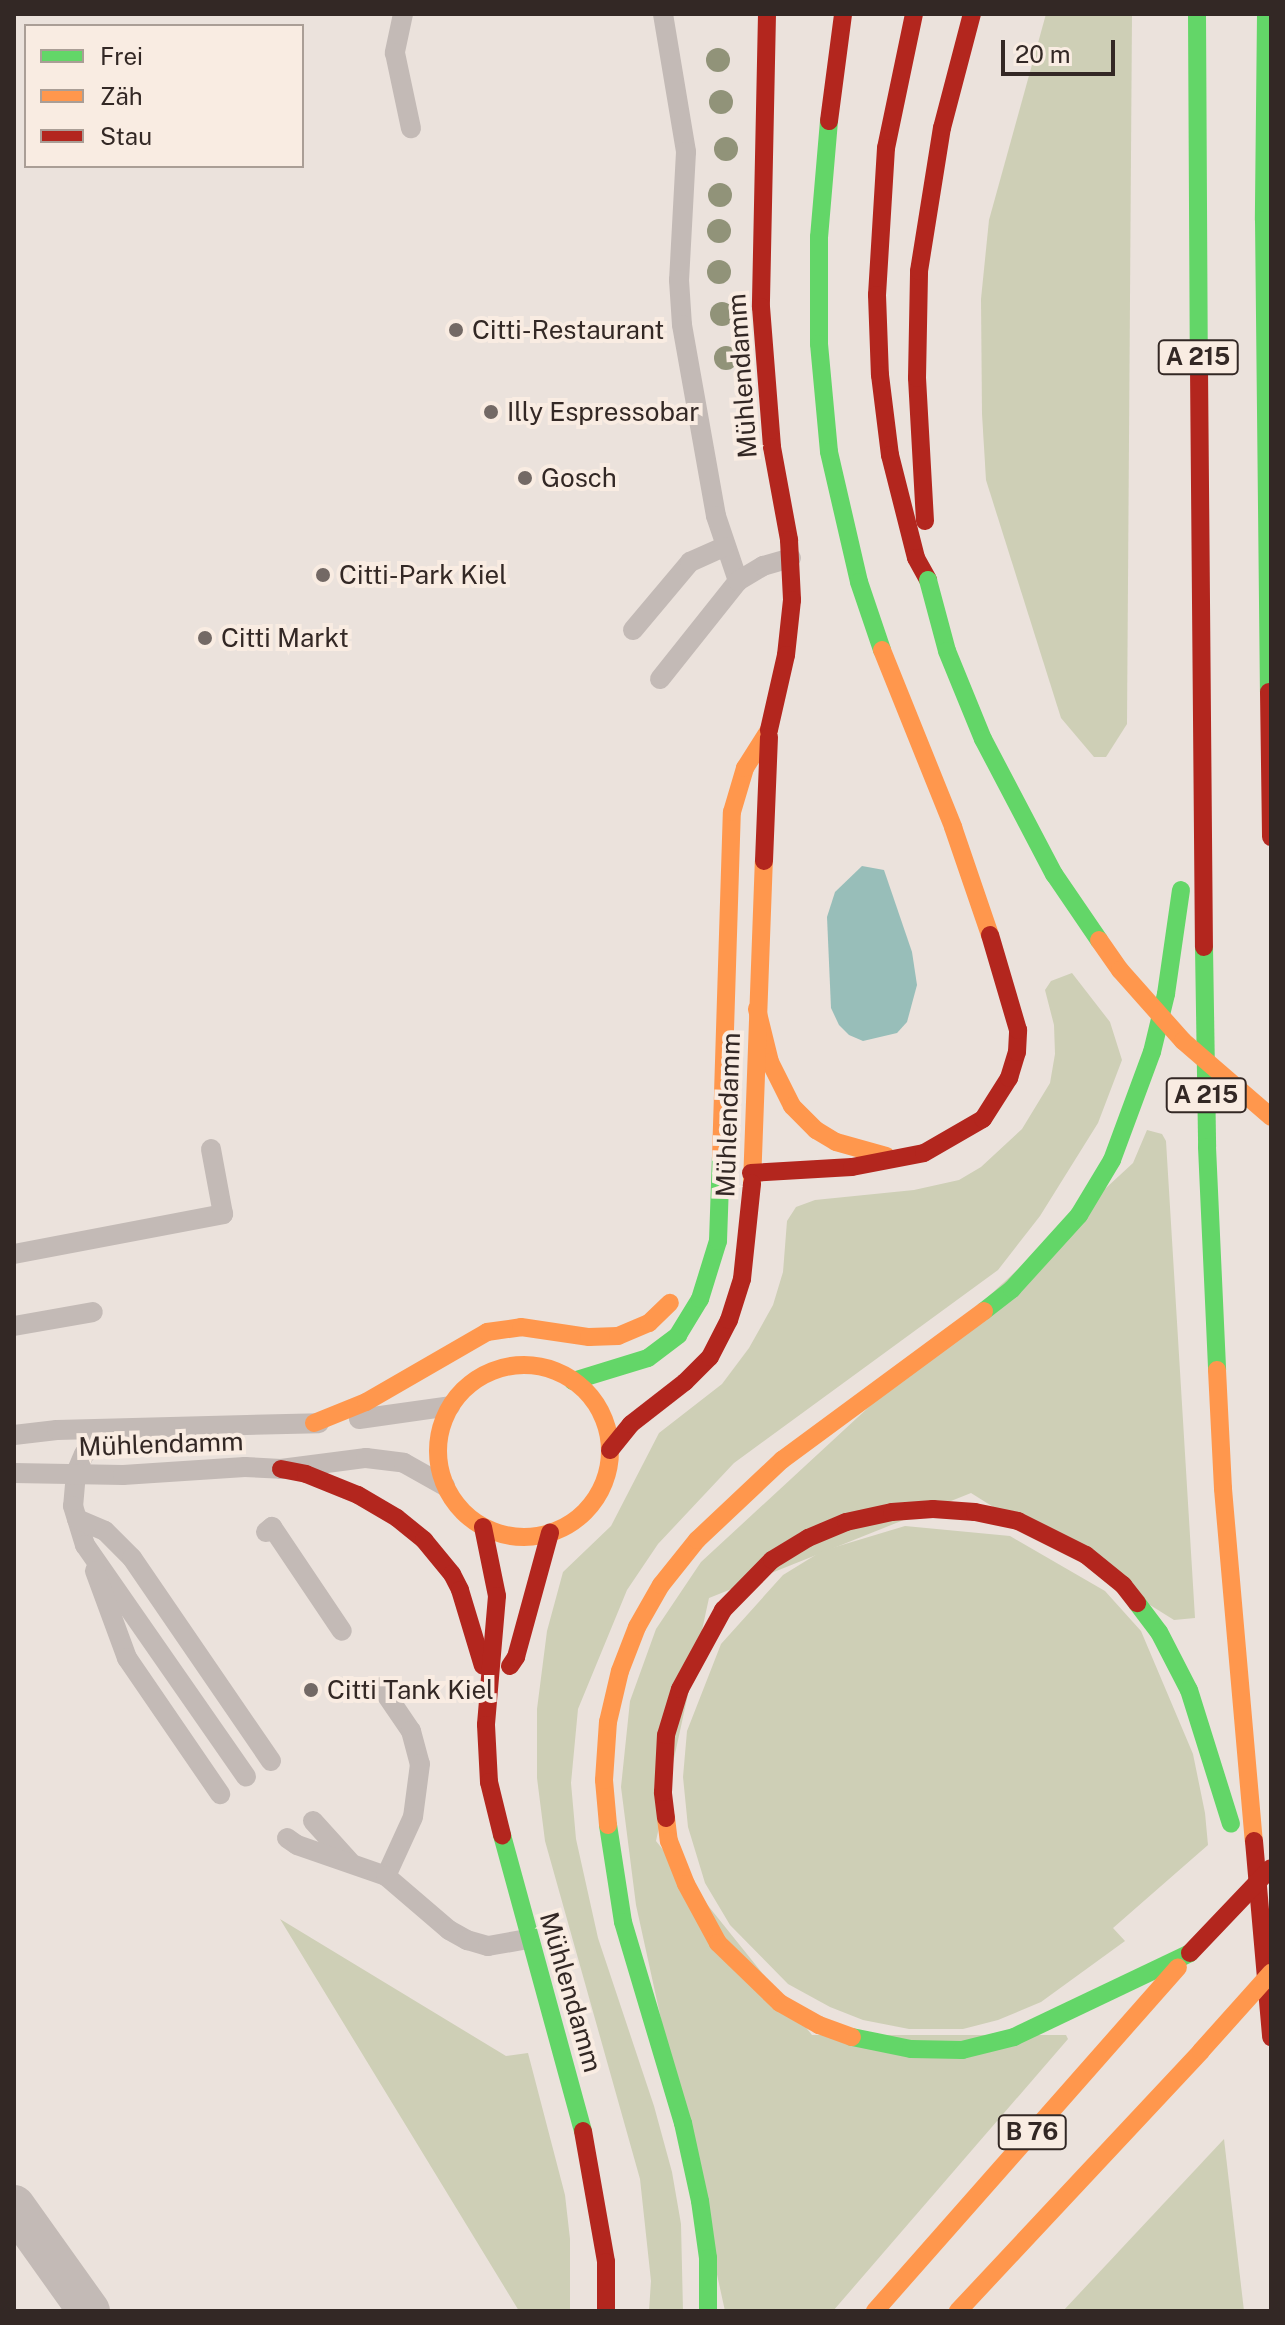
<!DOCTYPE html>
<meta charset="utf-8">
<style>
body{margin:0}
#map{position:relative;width:1285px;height:2325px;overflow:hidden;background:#ebe2dc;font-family:"Public Sans",sans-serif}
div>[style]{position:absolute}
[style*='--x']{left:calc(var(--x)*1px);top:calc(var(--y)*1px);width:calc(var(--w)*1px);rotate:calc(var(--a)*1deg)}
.green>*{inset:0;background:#cecfb6}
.water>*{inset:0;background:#98beb9}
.lane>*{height:20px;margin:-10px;padding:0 10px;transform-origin:10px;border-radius:10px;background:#c3bab6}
.street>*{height:42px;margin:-21px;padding:0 21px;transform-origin:21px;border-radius:21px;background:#c3bab6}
.fast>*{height:18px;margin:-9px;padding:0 9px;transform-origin:9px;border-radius:9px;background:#63d668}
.slow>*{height:18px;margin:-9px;padding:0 9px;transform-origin:9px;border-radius:9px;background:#ff974d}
.slow>.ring{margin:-9px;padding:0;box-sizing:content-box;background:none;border:18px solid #ff974d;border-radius:50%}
.jam>*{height:18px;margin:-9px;padding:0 9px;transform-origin:9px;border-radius:9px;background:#b3261e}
.fast-bridge>*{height:18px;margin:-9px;padding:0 9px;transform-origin:9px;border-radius:9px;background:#63d668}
.slow-bridge>*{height:18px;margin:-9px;padding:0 9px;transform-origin:9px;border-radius:9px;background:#ff974d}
.jam-bridge>*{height:18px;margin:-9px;padding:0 9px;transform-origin:9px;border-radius:9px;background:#b3261e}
.trees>*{width:24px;height:24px;margin:-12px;border-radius:50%;background:#919379}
.dots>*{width:22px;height:22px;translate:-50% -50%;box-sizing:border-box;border:4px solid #f9ece2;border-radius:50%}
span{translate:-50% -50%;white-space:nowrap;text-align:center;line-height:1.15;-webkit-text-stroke:8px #f9ece2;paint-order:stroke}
.shield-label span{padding:2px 6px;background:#f9ece2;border:2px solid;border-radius:6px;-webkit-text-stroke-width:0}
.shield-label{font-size:24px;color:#332825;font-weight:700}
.poi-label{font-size:26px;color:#332825}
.left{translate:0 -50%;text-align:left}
.street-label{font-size:26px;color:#332825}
.frame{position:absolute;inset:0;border:16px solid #332825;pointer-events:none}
.legend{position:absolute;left:24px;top:24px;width:280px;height:144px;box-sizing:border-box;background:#f9ece2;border:2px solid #aa9e96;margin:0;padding:10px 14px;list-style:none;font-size:24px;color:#332825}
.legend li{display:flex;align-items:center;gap:16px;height:40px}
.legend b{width:40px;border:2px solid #aa9e96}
.scale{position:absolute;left:1001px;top:40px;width:114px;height:36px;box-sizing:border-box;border:4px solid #332825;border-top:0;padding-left:10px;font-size:24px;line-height:28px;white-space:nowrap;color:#332825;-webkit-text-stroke:6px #f9ece2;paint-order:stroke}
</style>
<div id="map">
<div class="green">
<div style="clip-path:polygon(1046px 14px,1132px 14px,1127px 724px,1106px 757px,1094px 757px,1061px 718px,986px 480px,982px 414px,981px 299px,989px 220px)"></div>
<div style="clip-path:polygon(1072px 973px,1110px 1022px,1122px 1060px,1098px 1123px,1040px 1216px,998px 1270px,734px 1463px,658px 1544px,627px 1590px,578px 1709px,571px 1783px,576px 1839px,598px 1938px,654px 2106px,672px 2172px,681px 2224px,683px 2311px,649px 2311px,651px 2281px,640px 2179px,545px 1841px,537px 1778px,537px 1709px,547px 1631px,563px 1572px,611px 1526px,659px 1433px,722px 1384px,749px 1348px,773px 1305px,783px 1272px,787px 1221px,796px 1207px,815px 1200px,914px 1190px,959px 1180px,981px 1167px,1022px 1129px,1050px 1083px,1055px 1054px,1054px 1025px,1045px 990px,1051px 981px)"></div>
<div style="clip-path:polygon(1147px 1130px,1162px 1134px,1166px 1141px,1195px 1618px,1174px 1620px,971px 1493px,709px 1598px,656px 1841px,812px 2035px,1066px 2035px,1068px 2039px,833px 2311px,725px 2311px,636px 1905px,621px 1787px,630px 1701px,656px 1629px,701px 1562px,1133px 1163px)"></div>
<div style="clip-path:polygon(905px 1526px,1010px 1536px,1105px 1591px,1141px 1631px,1193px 1754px,1205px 1813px,1208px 1845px,1113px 1928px,1125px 1941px,1041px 2002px,998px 2020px,963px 2029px,909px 2029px,863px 2020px,830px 2007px,788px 1984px,730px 1925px,705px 1883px,688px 1827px,683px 1777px,687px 1731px,721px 1644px,783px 1575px,822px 1551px)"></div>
<div style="clip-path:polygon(280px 1919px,506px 2056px,528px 2053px,565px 2195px,570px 2239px,570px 2311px,519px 2311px)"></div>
<div style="clip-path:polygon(1224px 2139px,1244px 2311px,1063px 2311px)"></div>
</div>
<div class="water">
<div style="clip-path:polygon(862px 866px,884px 870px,912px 952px,917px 985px,907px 1022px,897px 1033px,863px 1041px,849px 1035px,839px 1025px,831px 1008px,827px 917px,835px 892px)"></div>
</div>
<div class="lane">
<div style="--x:403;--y:14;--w:40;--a:102"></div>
<div style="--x:395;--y:53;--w:77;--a:78"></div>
<div style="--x:663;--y:14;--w:140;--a:80.5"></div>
<div style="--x:686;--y:152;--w:128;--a:93.1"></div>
<div style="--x:679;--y:280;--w:45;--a:86.2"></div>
<div style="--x:682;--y:325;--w:194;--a:79.9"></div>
<div style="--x:716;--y:516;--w:69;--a:71.3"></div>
<div style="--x:633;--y:630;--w:89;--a:-50"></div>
<div style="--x:690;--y:562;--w:37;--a:-24"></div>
<div style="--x:660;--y:679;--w:125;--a:-51.5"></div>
<div style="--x:738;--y:581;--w:29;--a:-31"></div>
<div style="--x:763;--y:566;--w:29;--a:-16"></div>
<div style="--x:14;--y:1254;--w:213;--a:-10.8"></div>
<div style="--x:223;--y:1214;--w:66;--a:-100.5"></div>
<div style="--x:14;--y:1326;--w:80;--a:-10"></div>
<div style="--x:359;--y:1419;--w:92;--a:-8.1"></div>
<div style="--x:119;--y:1430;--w:42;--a:145.6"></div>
<div style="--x:84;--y:1454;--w:21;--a:113"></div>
<div style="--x:76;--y:1473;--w:33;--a:95"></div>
<div style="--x:73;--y:1506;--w:41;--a:72.9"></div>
<div style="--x:85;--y:1545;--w:282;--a:55.2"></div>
<div style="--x:14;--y:1435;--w:43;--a:-6.6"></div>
<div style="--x:57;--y:1430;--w:262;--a:-1.5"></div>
<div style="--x:14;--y:1473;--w:109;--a:1.1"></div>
<div style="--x:123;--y:1475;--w:122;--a:-3.8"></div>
<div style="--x:245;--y:1467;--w:36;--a:3"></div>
<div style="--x:281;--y:1469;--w:86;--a:-7.4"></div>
<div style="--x:366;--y:1458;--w:38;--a:7"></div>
<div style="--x:404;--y:1463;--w:47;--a:29.3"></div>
<div style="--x:77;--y:1519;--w:30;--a:23"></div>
<div style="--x:105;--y:1531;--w:38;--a:45"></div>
<div style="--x:132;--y:1558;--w:246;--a:55.6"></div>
<div style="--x:266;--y:1532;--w:8;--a:-40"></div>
<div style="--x:272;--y:1527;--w:125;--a:56.1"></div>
<div style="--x:95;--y:1571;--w:93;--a:69.8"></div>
<div style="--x:127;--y:1658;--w:165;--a:55.6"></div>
<div style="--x:381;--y:1687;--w:53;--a:55.7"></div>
<div style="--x:411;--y:1731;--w:34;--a:75"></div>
<div style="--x:420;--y:1764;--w:53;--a:97.5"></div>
<div style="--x:413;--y:1817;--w:65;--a:114.6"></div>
<div style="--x:313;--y:1821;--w:55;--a:47.9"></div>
<div style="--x:287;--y:1838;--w:12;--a:35"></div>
<div style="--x:297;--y:1845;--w:94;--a:19.2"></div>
<div style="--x:386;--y:1876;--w:83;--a:40.6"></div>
<div style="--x:449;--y:1930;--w:21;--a:29"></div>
<div style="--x:467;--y:1940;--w:22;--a:16"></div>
<div style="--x:488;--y:1946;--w:41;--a:-9.9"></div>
</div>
<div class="street">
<div style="--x:14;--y:2206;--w:129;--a:54.5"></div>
</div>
<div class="fast">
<div style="--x:1197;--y:14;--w:354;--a:89.7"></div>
<div style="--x:1266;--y:14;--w:206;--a:90.6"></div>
<div style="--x:1264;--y:220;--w:472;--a:89.4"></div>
<div style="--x:829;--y:121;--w:116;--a:94.9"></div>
<div style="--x:819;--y:237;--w:107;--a:90"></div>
<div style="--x:819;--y:344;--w:108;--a:84.7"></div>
<div style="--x:829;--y:452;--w:133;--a:77"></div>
<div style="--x:859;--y:582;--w:72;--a:71.3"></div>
<div style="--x:1204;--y:947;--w:200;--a:89.1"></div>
<div style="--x:1207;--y:1147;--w:223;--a:87.4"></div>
<div style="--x:984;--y:1311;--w:36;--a:-38"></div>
<div style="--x:1012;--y:1289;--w:100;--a:-47.8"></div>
<div style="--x:1079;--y:1215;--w:64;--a:-59"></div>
<div style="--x:1112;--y:1160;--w:115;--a:-69.7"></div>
<div style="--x:1152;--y:1052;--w:60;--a:-76.4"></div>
<div style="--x:1166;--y:994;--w:105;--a:-81.8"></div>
<div style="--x:573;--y:1381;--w:78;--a:-17"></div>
<div style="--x:648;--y:1358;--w:38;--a:-37"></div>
<div style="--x:678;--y:1335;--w:42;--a:-58.6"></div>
<div style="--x:700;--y:1299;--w:61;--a:-72.8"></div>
<div style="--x:718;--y:1241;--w:84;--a:-88"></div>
<div style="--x:1137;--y:1603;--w:36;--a:53"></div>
<div style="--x:1159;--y:1632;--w:65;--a:62.7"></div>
<div style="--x:1189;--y:1690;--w:140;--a:72.6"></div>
<div style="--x:608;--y:1825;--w:98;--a:81.2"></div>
<div style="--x:623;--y:1922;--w:210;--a:73.4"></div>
<div style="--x:683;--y:2123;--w:80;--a:77.7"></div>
<div style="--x:700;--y:2201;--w:58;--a:82"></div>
<div style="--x:708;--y:2258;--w:53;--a:90"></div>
<div style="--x:502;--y:1835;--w:307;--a:74.7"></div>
<div style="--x:852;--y:2037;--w:60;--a:11.5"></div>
<div style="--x:911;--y:2049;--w:51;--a:1.1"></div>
<div style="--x:962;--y:2050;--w:54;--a:-14"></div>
<div style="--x:1014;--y:2037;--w:195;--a:-25.5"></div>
</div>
<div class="slow">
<div style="--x:882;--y:650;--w:191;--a:68.1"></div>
<div style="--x:953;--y:827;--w:114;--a:71.1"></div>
<div style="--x:757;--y:1009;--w:55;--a:76.2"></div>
<div style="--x:770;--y:1062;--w:49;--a:63.4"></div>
<div style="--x:792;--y:1106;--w:34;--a:45"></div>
<div style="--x:816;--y:1130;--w:23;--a:31"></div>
<div style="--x:836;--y:1142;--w:52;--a:15.6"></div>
<div style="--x:721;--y:1157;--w:345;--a:-88.2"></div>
<div style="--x:732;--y:812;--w:46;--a:-73.5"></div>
<div style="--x:745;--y:768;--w:45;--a:-57.7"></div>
<div style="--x:752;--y:1184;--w:323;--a:-87.9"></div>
<div class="ring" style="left:438px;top:1365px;width:154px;height:154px"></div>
<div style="--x:1217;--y:1370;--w:119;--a:87.1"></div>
<div style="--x:1223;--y:1489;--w:353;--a:85"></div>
<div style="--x:314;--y:1423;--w:56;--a:-22"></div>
<div style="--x:366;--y:1402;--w:140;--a:-30"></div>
<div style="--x:487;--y:1332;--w:34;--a:-8"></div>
<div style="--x:521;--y:1327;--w:69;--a:8.4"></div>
<div style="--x:589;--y:1337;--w:29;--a:-2"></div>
<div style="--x:618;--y:1336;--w:34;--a:-23"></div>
<div style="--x:649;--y:1323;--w:29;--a:-44"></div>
<div style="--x:666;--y:1818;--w:23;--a:83"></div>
<div style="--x:669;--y:1841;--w:46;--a:68.4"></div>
<div style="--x:686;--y:1884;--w:67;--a:61.5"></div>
<div style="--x:718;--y:1943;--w:86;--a:44.1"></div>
<div style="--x:780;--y:2003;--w:45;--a:29.4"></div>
<div style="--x:819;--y:2025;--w:35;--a:20"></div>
<div style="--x:608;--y:1825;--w:45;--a:-95.1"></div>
<div style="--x:604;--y:1780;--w:58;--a:-86.1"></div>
<div style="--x:608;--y:1722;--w:52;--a:-76.8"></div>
<div style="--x:620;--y:1671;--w:47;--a:-68.9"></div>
<div style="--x:637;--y:1627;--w:48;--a:-60.3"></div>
<div style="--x:661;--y:1585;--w:58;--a:-51.3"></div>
<div style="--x:697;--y:1540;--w:117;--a:-43.3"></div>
<div style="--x:782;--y:1460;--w:251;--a:-36.4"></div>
<div style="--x:875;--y:2311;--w:458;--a:-48.6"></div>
<div style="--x:958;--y:2311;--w:356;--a:-46.9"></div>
</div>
<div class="jam">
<div style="--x:767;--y:14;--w:293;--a:91.2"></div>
<div style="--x:761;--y:307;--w:140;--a:85.5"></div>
<div style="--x:772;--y:447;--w:95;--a:79.6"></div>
<div style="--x:789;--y:540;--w:60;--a:87.1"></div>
<div style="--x:792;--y:600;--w:55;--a:96.2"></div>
<div style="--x:786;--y:655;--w:77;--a:102.8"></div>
<div style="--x:914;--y:14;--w:137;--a:101.8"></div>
<div style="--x:886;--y:148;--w:147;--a:93.5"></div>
<div style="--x:877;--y:295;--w:80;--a:87.9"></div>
<div style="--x:880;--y:375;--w:81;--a:82.9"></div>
<div style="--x:890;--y:455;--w:106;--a:75.8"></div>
<div style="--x:916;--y:558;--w:25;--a:61"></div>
<div style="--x:829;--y:121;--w:108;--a:-82.5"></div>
<div style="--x:1199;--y:368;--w:579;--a:89.51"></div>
<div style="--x:925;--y:521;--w:143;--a:-93.2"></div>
<div style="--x:917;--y:378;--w:107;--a:-88.9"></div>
<div style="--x:919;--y:271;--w:145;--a:-80.9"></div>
<div style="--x:942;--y:128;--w:118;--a:-75.3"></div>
<div style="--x:1269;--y:692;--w:145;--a:89.2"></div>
<div style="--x:764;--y:861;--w:124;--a:-87.7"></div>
<div style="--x:751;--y:1173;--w:101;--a:-3.4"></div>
<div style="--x:852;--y:1167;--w:73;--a:-11"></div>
<div style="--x:924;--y:1153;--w:68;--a:-30"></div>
<div style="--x:983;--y:1119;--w:49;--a:-57.6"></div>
<div style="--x:1009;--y:1078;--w:27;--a:-73"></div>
<div style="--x:1017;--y:1052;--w:22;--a:-87"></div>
<div style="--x:1018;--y:1030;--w:99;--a:-106.4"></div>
<div style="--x:610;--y:1450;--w:33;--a:-51"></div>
<div style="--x:631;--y:1424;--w:68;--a:-37.9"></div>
<div style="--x:685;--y:1382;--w:35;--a:-45"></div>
<div style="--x:710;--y:1357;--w:42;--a:-62.8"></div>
<div style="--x:729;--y:1320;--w:43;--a:-72.4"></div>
<div style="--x:742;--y:1279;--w:96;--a:-84"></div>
<div style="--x:281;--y:1469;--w:25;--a:11"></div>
<div style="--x:306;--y:1474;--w:56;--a:22"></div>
<div style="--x:358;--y:1495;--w:45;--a:30.5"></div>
<div style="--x:397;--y:1518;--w:35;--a:39"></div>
<div style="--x:424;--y:1540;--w:44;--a:50.5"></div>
<div style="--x:452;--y:1574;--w:18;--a:63"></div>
<div style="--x:460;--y:1590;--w:79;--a:73.2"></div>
<div style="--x:483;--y:1527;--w:70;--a:78.5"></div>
<div style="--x:497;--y:1596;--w:129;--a:94.9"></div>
<div style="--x:486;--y:1725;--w:57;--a:87"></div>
<div style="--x:489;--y:1782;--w:55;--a:76.2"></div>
<div style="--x:510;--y:1666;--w:11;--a:-56"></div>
<div style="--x:516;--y:1657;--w:129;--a:-74.7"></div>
<div style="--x:666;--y:1818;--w:26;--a:-97"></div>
<div style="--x:663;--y:1792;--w:57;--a:-87"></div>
<div style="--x:666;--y:1735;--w:48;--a:-73.1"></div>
<div style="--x:680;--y:1689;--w:90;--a:-61.4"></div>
<div style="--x:723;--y:1610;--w:70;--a:-45.6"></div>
<div style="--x:772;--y:1560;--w:42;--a:-31.4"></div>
<div style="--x:808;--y:1538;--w:41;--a:-22.8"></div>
<div style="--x:846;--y:1522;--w:47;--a:-12.3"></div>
<div style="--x:892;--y:1512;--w:41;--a:-4.2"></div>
<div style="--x:933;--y:1509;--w:42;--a:4.1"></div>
<div style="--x:975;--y:1512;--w:44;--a:11.8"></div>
<div style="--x:1018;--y:1521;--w:76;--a:26.6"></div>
<div style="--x:1086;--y:1555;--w:48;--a:39"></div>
<div style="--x:1123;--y:1585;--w:23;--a:52"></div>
<div style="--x:1254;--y:1841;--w:197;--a:85"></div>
<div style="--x:583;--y:2131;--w:133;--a:80"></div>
<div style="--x:606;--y:2262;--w:49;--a:90"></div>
</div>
<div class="fast-bridge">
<div style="--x:928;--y:580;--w:73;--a:75"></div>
<div style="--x:947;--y:651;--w:95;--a:67.8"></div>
<div style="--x:983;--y:739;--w:153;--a:62.3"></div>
<div style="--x:1054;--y:874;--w:80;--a:55.7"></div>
</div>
<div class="slow-bridge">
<div style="--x:1099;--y:940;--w:37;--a:55"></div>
<div style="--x:1120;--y:970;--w:95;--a:48.4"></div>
<div style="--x:1183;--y:1041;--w:116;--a:40.8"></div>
<div style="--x:1201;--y:2051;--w:105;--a:-48.1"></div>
</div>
<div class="jam-bridge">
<div style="--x:1190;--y:1953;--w:117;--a:-46.4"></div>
</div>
<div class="trees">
<div style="left:718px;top:60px"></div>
<div style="left:721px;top:102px"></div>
<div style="left:726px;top:149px"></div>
<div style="left:720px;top:195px"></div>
<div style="left:719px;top:231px"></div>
<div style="left:719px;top:272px"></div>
<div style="left:722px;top:314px"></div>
<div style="left:726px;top:358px"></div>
</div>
<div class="dots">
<div style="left:456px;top:330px;background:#736965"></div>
<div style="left:491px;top:412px;background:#736965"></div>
<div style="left:525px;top:478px;background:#736965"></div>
<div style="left:323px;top:575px;background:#736965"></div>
<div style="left:205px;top:638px;background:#736965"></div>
<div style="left:311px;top:1690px;background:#736965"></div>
</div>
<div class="shield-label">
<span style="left:1198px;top:357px">A 215</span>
<span style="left:1206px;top:1095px">A 215</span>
<span style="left:1032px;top:2132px">B 76</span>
</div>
<div class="poi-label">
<span class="left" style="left:472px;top:330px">Citti-Restaurant</span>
<span class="left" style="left:507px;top:412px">Illy Espressobar</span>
<span class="left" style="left:541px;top:478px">Gosch</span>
<span class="left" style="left:339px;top:575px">Citti-Park Kiel</span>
<span class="left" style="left:221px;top:638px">Citti Markt</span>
<span class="left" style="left:327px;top:1690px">Citti Tank Kiel</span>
</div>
<div class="street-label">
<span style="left:742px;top:376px;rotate:-94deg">Mühlendamm</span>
<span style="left:728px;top:1115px;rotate:-88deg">Mühlendamm</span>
<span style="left:161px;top:1444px;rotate:-2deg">Mühlendamm</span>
<span style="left:571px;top:1992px;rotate:74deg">Mühlendamm</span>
</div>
<div class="frame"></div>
<ul class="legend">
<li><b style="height:10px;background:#63d668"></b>Frei</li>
<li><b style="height:10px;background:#ff974d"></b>Zäh</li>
<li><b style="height:10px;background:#b3261e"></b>Stau</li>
</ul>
<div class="scale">20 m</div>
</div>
